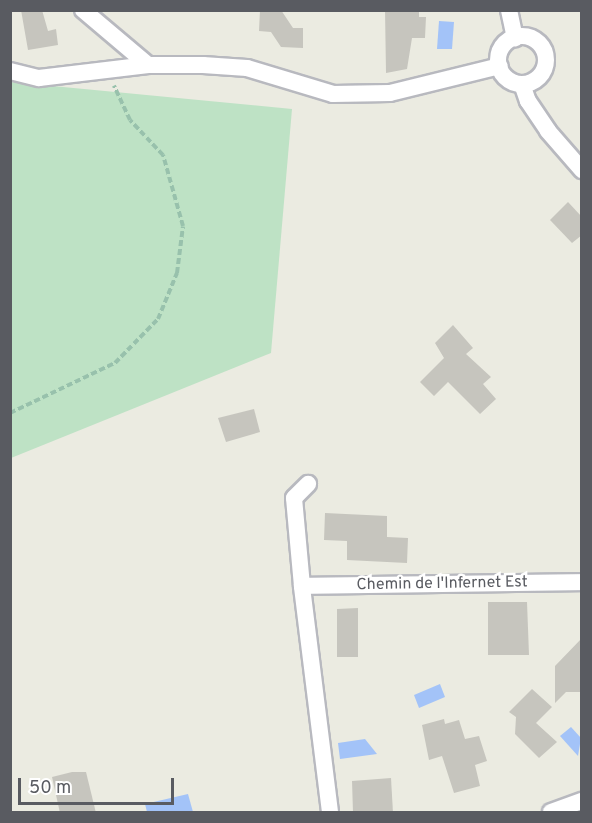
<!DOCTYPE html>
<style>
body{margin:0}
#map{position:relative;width:592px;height:823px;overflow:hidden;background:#ebebe1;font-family:Overpass,sans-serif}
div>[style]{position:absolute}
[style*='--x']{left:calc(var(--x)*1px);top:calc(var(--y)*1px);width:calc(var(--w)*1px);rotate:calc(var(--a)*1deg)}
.green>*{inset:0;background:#bee2c5}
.water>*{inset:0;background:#a3c3f8}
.building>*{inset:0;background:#c6c5be}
.path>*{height:4px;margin-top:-2px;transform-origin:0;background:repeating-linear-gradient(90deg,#98c1ac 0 6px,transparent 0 9px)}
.roads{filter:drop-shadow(2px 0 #b8b9bf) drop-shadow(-2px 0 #b8b9bf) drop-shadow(0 2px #b8b9bf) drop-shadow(0 -2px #b8b9bf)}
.minor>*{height:16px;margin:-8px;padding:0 8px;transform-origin:8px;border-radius:8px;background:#fff}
.minor>.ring{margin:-8px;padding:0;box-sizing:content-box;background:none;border:16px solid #fff;border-radius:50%}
span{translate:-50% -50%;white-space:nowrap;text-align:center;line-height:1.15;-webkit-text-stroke:5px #fff;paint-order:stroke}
.street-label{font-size:16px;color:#595b61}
.frame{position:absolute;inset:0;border:12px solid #595b61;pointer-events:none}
.scale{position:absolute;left:18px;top:778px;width:156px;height:27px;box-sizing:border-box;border:3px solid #595b61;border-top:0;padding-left:8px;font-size:18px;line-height:21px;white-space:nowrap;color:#595b61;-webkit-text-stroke:4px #fff;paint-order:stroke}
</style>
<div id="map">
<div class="green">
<div style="clip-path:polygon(11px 82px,292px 109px,271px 353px,11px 458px)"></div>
</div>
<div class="water">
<div style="clip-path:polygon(439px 21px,454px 22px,452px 49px,437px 49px)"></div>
<div style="clip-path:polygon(440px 684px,445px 697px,419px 708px,414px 695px)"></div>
<div style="clip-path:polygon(571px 727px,581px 738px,578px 756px,560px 736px)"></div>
<div style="clip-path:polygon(365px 739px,377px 754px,340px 759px,338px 743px)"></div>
<div style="clip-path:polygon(188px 794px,193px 812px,147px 812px,145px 804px)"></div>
</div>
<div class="building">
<div style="clip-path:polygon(21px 10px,42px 10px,48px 31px,56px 29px,58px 45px,28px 50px)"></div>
<div style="clip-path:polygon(260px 10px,281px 10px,293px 28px,303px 28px,303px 48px,281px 47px,271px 32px,259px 31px)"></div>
<div style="clip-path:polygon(385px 10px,419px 10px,419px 17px,426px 17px,425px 38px,412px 38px,407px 69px,386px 73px)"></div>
<div style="clip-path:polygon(568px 202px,582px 217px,582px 235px,572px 243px,550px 220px)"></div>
<div style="clip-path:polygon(453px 325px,473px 348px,466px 354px,491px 377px,483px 384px,496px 399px,480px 414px,448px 382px,434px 396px,420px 382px,444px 358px,435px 343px)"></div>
<div style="clip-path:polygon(254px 409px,260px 432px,226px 442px,218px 418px)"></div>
<div style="clip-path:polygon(325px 513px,387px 516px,387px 537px,408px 538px,407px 563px,347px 560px,347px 541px,324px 540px)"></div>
<div style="clip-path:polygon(488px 602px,527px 602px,529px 655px,488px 655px)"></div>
<div style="clip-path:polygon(358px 608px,358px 657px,337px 657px,337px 609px)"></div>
<div style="clip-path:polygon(582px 638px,582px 692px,566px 692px,555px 703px,555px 666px)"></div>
<div style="clip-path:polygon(532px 689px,552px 707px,536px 723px,557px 742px,539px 758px,515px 734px,516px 717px,509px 712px)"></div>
<div style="clip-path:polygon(444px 719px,445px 724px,459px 720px,465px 739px,479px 736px,487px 761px,475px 765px,480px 786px,454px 793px,442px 756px,429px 760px,422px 725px)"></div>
<div style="clip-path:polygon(72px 772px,86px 772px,96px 813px,60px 813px,52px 777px)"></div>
<div style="clip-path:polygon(391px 778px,393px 813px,353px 813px,352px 781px)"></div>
</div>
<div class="path">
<div style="--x:10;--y:413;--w:116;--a:-25.5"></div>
<div style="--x:115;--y:363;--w:62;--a:-45.7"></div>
<div style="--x:158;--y:319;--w:50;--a:-67.6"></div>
<div style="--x:177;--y:273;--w:47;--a:-82.7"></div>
<div style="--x:183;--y:226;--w:74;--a:-105.7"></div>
<div style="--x:163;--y:155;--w:48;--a:-133.3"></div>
<div style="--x:130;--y:120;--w:38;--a:-115"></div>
</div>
<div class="roads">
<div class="minor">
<div style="--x:83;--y:10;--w:85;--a:40.2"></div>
<div style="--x:509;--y:10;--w:29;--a:78"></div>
<div class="ring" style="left:498px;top:36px;width:32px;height:32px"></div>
<div style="--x:10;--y:71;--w:30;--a:14"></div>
<div style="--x:39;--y:78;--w:110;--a:-6.8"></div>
<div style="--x:148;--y:65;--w:55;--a:0"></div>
<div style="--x:203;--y:65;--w:44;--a:3.9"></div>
<div style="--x:247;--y:68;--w:90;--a:16.8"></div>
<div style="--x:333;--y:94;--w:57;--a:-1"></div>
<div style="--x:390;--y:93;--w:113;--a:-13.8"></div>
<div style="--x:522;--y:84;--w:18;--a:71"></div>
<div style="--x:528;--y:101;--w:36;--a:56"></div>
<div style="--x:548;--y:131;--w:52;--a:48.9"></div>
<div style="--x:302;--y:586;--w:88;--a:-95.2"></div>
<div style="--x:294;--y:498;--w:20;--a:-45"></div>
<div style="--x:330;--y:812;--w:228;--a:-97.1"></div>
<div style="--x:302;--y:586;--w:280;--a:-0.8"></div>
<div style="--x:551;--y:812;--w:33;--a:-20"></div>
</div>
</div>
<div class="street-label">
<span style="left:442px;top:584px;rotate:-1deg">Chemin de l'Infernet Est</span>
</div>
<div class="frame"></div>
<div class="scale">50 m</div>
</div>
